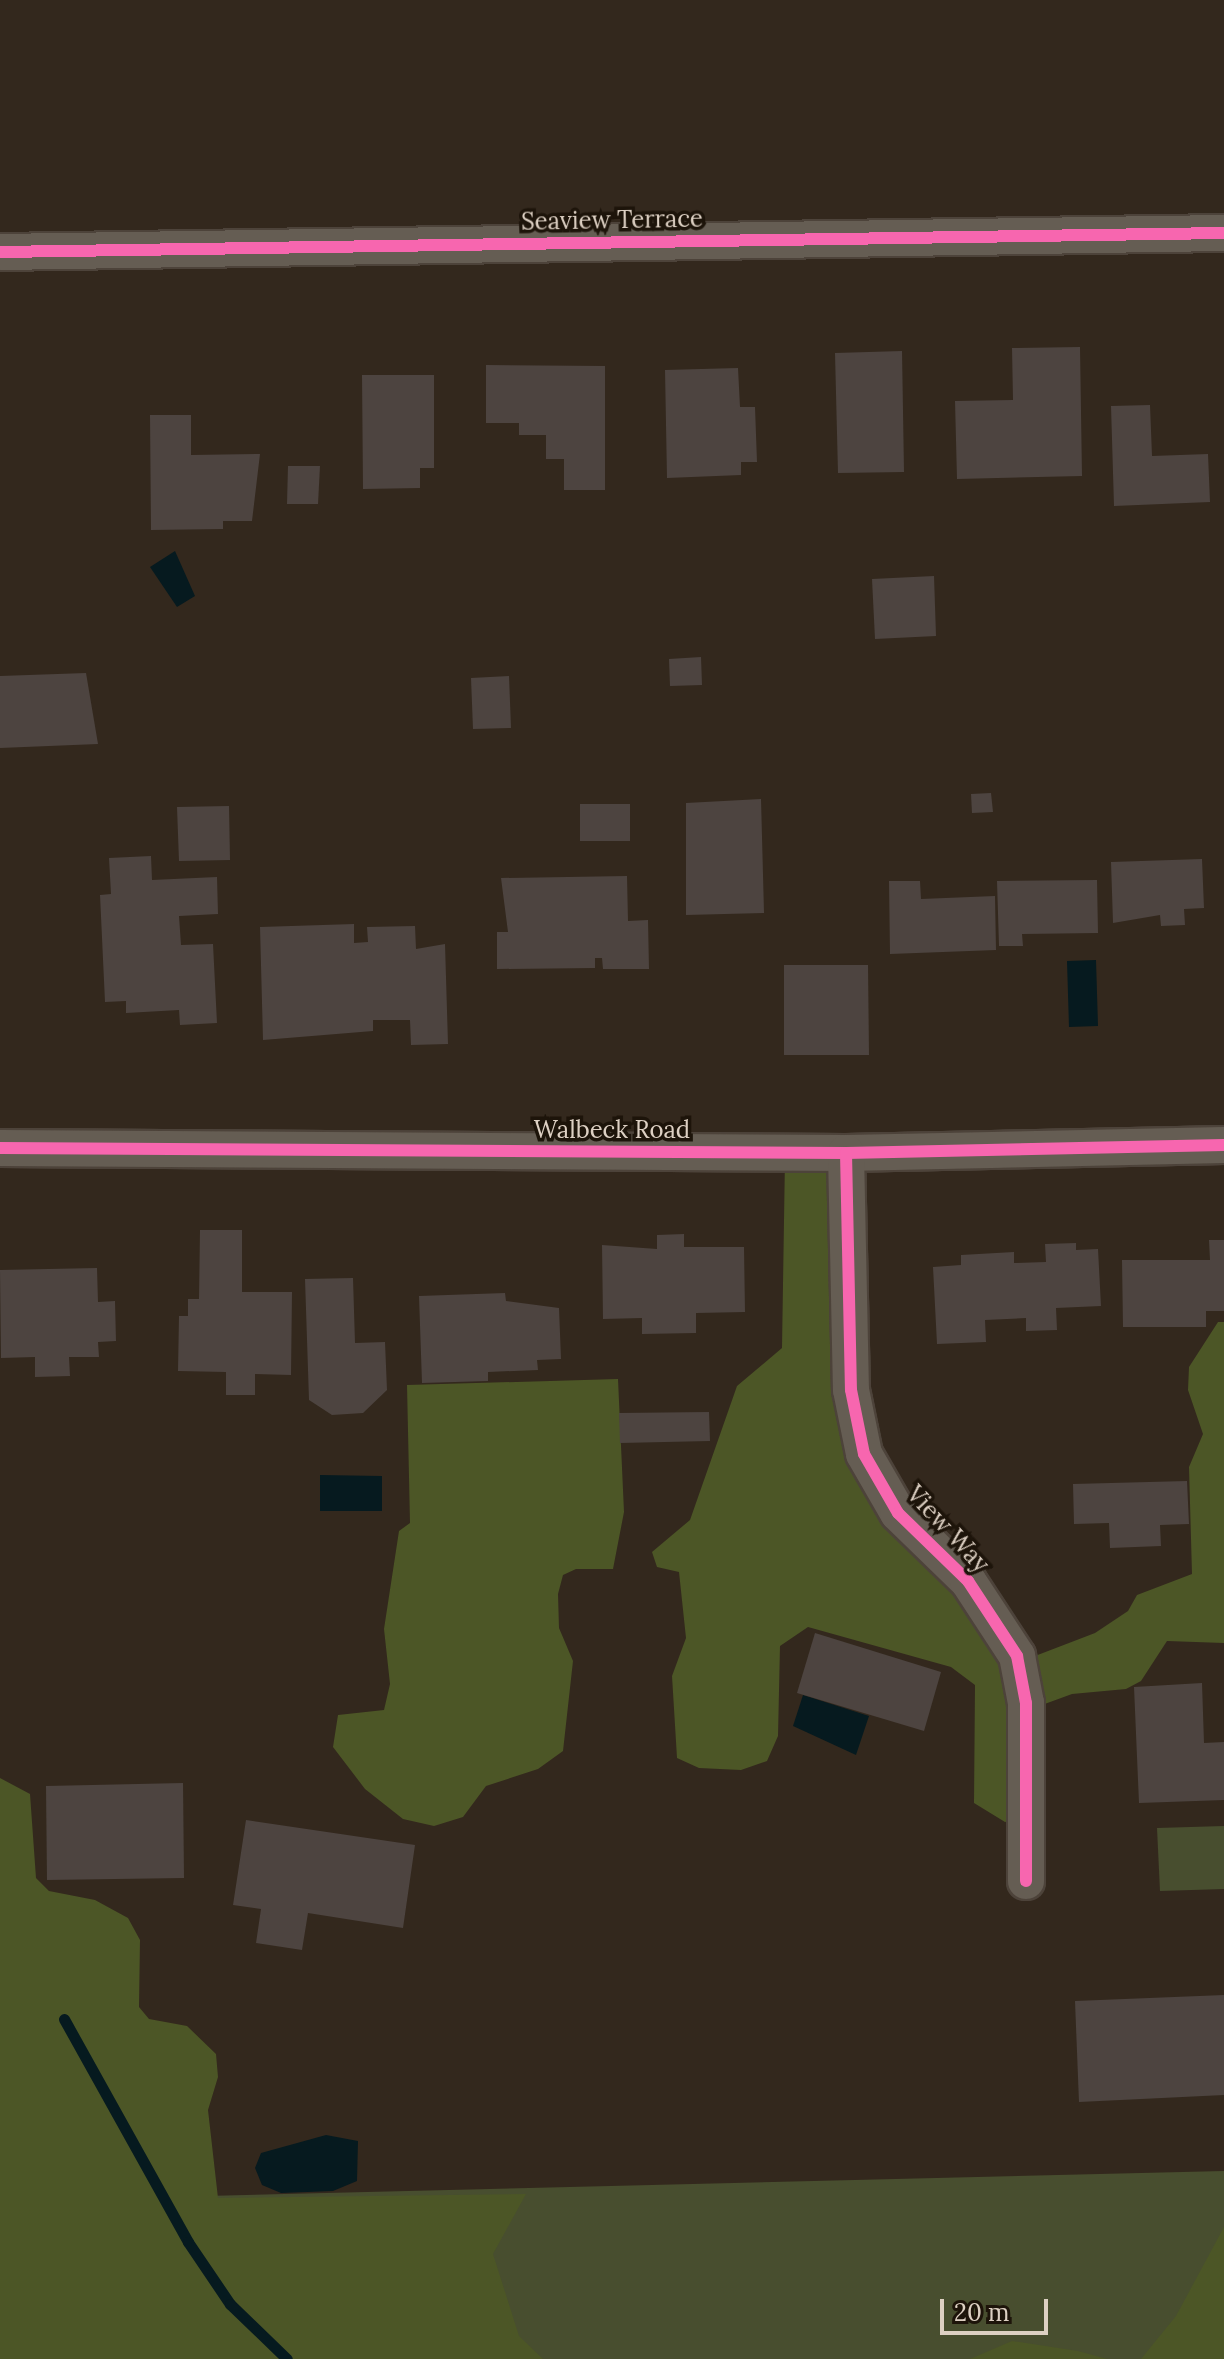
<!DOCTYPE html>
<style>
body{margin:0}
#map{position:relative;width:1224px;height:2359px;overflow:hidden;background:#33281d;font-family:Lora,serif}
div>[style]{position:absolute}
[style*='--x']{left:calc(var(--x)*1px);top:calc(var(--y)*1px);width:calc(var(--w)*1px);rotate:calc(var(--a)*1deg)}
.green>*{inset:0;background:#484e2f}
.forest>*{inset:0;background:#4c5626}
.water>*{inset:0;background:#061a1f}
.stream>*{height:11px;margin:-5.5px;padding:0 5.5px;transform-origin:5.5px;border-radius:5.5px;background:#061a1f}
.building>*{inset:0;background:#4d4440}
.roads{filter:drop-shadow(2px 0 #4d433a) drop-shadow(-2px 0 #4d433a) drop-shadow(0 2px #4d433a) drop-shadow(0 -2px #4d433a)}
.minor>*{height:36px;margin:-18px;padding:0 18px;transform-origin:18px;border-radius:18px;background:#655d53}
.cycleway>*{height:12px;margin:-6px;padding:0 6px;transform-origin:6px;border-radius:6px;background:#f766af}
span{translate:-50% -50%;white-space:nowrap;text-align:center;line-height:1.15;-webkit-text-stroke:7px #1d140a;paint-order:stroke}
.street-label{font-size:24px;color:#ddd0c3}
.scale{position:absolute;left:940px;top:2299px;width:108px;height:36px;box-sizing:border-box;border:4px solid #ddd0c3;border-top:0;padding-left:10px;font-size:24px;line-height:28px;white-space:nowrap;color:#ddd0c3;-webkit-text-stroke:6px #1d140a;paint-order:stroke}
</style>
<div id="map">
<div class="green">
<div style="clip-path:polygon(1224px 1826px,1224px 1889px,1160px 1891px,1157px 1828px)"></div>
<div style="clip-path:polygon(1224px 2171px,1224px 2359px,0 2359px,0 2201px)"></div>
</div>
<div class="forest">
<div style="clip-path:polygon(785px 1157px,842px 1157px,858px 1459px,1013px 1657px,1022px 1819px,1005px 1822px,974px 1803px,975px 1685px,951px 1667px,808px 1627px,780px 1646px,778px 1736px,767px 1761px,741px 1770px,699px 1768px,677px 1758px,672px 1676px,686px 1638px,679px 1572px,657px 1567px,652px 1552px,690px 1520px,737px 1386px,782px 1348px)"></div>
<div style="clip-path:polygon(1218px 1322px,1224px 1322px,1224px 1643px,1167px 1641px,1141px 1681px,1126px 1689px,1072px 1694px,1031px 1709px,1022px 1661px,1095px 1633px,1128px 1611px,1137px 1595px,1192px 1574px,1189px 1467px,1203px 1434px,1188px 1390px,1189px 1367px)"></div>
<div style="clip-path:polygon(618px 1379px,624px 1512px,613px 1569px,576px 1569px,563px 1575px,558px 1594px,559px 1628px,573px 1661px,563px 1751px,538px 1769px,486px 1786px,463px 1817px,434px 1826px,403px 1819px,365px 1789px,333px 1747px,338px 1715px,384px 1710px,390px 1684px,384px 1629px,399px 1531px,410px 1523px,407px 1385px)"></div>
<div style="clip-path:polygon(0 1778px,30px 1794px,36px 1878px,49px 1891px,95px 1900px,128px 1918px,140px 1940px,139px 2007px,149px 2019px,187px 2026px,216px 2054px,218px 2077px,208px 2110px,218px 2198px,526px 2194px,493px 2254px,519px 2336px,543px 2359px,0 2359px)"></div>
<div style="clip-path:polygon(1224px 2227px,1224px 2359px,1141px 2359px,1176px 2316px)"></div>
<div style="clip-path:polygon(1012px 2341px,1078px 2351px,1107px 2359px,970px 2359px)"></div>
</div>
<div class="water">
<div style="clip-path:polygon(175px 551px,195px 596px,177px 607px,150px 567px)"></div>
<div style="clip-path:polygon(1096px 960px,1098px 1026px,1069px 1027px,1067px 961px)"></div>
<div style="clip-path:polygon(320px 1475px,382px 1476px,382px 1511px,320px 1511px)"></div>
<div style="clip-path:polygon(803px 1695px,869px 1716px,856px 1755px,793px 1726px)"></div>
<div style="clip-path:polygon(326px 2135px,358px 2141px,357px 2181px,333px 2191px,281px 2193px,262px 2185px,255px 2168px,261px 2153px)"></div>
</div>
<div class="stream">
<div style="--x:64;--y:2019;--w:255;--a:60.9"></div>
<div style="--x:188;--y:2242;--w:75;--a:55.9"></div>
<div style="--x:230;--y:2304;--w:79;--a:44"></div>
</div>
<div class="building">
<div style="clip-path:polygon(1080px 347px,1082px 476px,957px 479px,955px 401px,1013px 400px,1012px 348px)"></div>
<div style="clip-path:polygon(902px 351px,904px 472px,838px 473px,835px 353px)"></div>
<div style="clip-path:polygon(486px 365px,605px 366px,605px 490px,564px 490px,564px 459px,546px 459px,546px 435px,519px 435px,519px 423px,486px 423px)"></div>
<div style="clip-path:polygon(738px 368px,740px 407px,755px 407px,757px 462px,741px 462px,741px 475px,667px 478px,665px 370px)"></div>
<div style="clip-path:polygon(362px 375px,434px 375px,434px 468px,420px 468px,420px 488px,363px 489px)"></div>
<div style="clip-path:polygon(1150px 405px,1152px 456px,1208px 454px,1210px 502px,1114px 506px,1111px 406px)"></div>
<div style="clip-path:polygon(150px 415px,191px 415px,191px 455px,260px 454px,252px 521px,223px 521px,223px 529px,151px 530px)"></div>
<div style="clip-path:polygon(288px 466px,320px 466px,318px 504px,287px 504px)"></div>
<div style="clip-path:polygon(934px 576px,936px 636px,875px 639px,872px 579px)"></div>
<div style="clip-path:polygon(701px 657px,702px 685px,670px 686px,669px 659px)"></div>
<div style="clip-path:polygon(86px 673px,98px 744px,0 748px,0 676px)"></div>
<div style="clip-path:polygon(509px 676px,511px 728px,473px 729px,471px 678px)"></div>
<div style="clip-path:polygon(991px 793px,993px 812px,972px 813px,971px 794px)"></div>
<div style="clip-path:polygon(761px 799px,764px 913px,686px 915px,686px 803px)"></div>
<div style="clip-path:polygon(580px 804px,630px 804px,630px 841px,580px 841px)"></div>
<div style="clip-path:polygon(229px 806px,230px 860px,179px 861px,177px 807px)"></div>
<div style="clip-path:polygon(151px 856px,152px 880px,217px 877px,218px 914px,179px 916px,181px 945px,213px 944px,217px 1023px,180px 1025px,179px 1010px,126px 1013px,126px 1001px,105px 1002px,100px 895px,111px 894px,109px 858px)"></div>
<div style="clip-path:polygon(1202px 859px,1204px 908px,1184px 909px,1185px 925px,1161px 926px,1160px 915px,1113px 923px,1111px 862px)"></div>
<div style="clip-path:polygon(627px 876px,628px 921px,648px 920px,649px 969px,603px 969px,602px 958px,595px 958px,595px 968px,497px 969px,497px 932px,508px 932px,501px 878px)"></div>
<div style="clip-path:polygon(1097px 880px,1098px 933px,1022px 934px,1023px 946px,999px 946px,997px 881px)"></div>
<div style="clip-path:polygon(889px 881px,920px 881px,921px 899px,995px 896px,996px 950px,890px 954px)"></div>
<div style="clip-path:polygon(354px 924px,354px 943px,368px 942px,367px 927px,415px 926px,416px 949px,445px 944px,448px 1044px,411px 1045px,410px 1020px,373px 1020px,373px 1031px,263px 1040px,260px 927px)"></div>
<div style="clip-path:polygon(784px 965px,868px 965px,869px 1055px,784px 1055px)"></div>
<div style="clip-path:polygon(200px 1230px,242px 1230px,242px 1292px,292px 1292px,291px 1375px,255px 1374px,255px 1395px,226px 1395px,226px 1372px,178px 1371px,179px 1316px,188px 1316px,188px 1299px,199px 1299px)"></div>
<div style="clip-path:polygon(684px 1234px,684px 1247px,744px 1247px,745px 1312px,696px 1313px,696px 1333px,642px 1334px,642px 1318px,603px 1319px,602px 1245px,657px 1249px,657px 1235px)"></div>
<div style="clip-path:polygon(1209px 1240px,1224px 1240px,1224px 1311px,1206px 1311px,1206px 1327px,1123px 1327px,1122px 1260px,1210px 1260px)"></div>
<div style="clip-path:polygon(1076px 1243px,1076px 1250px,1098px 1249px,1101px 1306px,1056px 1308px,1057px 1330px,1026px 1331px,1026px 1318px,985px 1320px,986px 1342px,937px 1344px,933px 1267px,961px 1265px,961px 1255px,1014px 1252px,1014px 1263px,1046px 1262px,1045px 1244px)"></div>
<div style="clip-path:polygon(97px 1268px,98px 1302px,115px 1301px,116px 1341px,98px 1342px,99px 1357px,69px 1357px,70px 1376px,35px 1377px,35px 1357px,1px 1358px,0 1270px)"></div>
<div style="clip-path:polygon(353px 1278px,355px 1343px,385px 1342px,387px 1390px,363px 1413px,332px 1415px,309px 1400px,305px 1279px)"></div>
<div style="clip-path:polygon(505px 1293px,506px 1301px,559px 1308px,561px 1359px,537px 1360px,538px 1370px,488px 1372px,488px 1381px,422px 1383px,419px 1296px)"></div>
<div style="clip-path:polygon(709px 1412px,710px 1441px,620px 1443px,619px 1413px)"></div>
<div style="clip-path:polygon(1187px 1481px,1189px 1524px,1160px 1525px,1161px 1546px,1110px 1548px,1109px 1523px,1074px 1524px,1073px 1484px)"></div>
<div style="clip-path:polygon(815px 1633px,941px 1672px,924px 1731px,797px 1693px)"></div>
<div style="clip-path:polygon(1202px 1683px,1204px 1743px,1224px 1742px,1224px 1800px,1139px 1803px,1134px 1687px)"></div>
<div style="clip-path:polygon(183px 1783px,184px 1878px,47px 1880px,46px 1786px)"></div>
<div style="clip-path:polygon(246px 1820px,415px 1845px,403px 1928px,308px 1913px,302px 1950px,256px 1943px,261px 1909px,233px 1905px)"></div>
<div style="clip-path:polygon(1224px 1995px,1224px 2095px,1079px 2102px,1075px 2001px)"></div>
</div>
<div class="roads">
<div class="minor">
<div style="--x:0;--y:252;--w:1224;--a:-0.89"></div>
<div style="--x:0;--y:1148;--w:846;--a:0.34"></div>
<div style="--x:846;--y:1153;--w:378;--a:-1.2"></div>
<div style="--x:846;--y:1153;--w:237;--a:88.8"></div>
<div style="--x:851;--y:1390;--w:65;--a:78.5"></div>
<div style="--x:864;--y:1454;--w:68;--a:60"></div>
<div style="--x:898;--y:1513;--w:98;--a:44.2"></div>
<div style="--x:968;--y:1581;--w:90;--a:56.8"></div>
<div style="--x:1017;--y:1656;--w:48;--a:79.2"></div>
<div style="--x:1026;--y:1703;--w:178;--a:90"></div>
</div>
</div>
<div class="cycleway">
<div style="--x:0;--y:252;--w:1224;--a:-0.89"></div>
<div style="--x:0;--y:1148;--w:846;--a:0.34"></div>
<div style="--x:846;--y:1153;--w:378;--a:-1.2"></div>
<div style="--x:846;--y:1153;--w:237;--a:88.8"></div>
<div style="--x:851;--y:1390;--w:65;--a:78.5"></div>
<div style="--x:864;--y:1454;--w:68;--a:60"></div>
<div style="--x:898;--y:1513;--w:98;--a:44.2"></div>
<div style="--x:968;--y:1581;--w:90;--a:56.8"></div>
<div style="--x:1017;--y:1656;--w:48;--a:79.2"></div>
<div style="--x:1026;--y:1703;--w:178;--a:90"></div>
</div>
<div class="street-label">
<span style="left:612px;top:220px;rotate:-1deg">Seaview Terrace</span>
<span style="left:612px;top:1130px">Walbeck Road</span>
<span style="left:948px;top:1529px;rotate:47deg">View Way</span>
</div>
<div class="scale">20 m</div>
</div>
